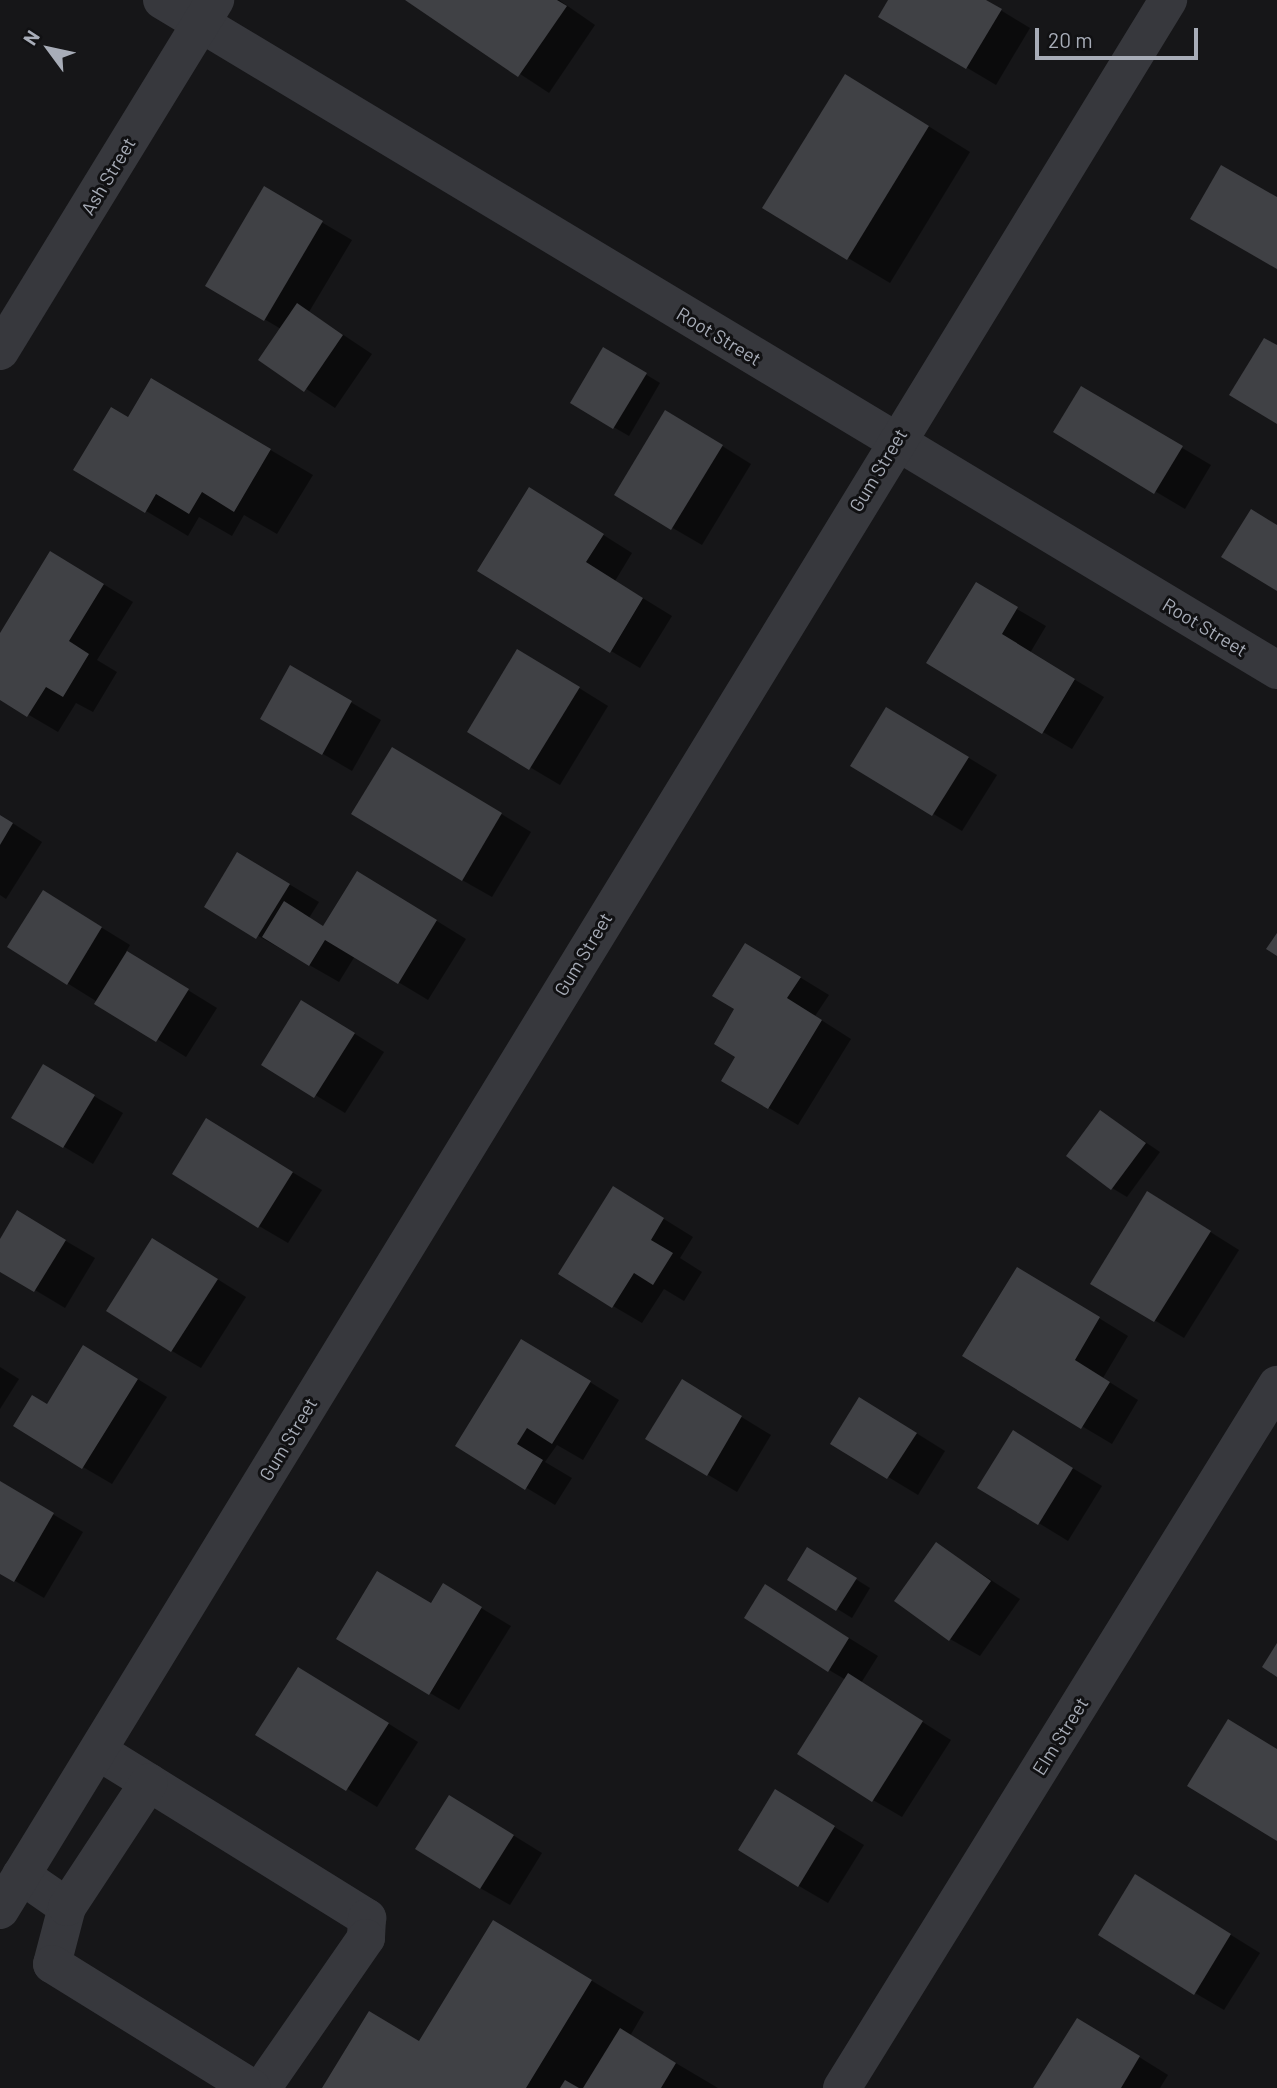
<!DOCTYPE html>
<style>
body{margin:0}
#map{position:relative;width:1277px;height:2088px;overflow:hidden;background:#161618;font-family:Barlow,sans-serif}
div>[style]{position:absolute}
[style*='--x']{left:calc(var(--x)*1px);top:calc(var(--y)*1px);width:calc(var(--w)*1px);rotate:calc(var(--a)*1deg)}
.shadow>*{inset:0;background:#0007}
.building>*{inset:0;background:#404145}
.minor>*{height:38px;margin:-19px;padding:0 19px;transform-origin:19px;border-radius:19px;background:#37383d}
span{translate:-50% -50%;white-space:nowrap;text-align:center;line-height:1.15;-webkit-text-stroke:6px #111113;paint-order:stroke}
.street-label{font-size:19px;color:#a8adb8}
.north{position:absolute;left:14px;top:14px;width:70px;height:70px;-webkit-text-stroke:5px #111113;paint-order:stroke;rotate:303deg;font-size:19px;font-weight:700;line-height:28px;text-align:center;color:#a8adb8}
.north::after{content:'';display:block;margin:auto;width:24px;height:32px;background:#a8adb8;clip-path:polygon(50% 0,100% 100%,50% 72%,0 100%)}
.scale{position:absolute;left:1035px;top:28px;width:163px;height:32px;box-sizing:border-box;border:4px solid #a8adb8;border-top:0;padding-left:9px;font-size:21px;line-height:24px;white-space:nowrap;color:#a8adb8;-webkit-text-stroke:5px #111113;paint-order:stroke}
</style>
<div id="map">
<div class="shadow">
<div style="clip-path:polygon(408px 0,559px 0,595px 25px,549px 93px)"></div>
<div style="clip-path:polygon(890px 0,984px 0,1030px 28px,996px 85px,880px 16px)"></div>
<div style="clip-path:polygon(888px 101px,970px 152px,890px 283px,848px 258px)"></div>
<div style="clip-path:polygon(265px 189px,352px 240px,309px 312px,372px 354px,335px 408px,261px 359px,281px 329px,207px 285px)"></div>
<div style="clip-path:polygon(604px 349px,660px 383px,629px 436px,572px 403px)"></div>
<div style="clip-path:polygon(1081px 388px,1211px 465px,1185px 509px,1055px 432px)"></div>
<div style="clip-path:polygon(194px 405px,313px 475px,277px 534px,244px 515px,232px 536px,199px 517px,188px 536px,146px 511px,129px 419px)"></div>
<div style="clip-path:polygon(695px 429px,751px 464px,702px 545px,616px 495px)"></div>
<div style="clip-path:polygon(559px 507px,632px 553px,615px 581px,672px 616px,640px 668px,611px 651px)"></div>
<div style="clip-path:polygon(80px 570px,133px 602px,97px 660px,117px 672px,93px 712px,76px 703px,58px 732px,0 698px,0 636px)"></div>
<div style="clip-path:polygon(976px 585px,1046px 626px,1030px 653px,1104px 697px,1072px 749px,1043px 732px)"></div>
<div style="clip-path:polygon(291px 667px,381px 720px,352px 771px,262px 718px)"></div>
<div style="clip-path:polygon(547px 668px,608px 706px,560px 785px,469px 731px)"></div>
<div style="clip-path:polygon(916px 726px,997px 775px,962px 831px,852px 765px)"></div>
<div style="clip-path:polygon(422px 766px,531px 832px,492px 897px,462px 880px)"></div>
<div style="clip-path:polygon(0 815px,42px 842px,6px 899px,0 895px)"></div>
<div style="clip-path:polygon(267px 871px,319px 902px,309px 918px,324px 927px,387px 890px,466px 939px,428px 1000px,355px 956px,339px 982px,206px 906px)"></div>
<div style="clip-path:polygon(73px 910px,130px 945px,126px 952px,217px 1008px,186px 1057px,67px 983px)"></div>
<div style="clip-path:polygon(775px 962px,829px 995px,815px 1016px,851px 1039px,798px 1125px,769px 1108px,738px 1057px)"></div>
<div style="clip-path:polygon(331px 1019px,384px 1052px,345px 1113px,264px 1064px)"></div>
<div style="clip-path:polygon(44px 1067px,123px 1113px,93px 1164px,14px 1117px)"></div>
<div style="clip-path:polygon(1101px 1112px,1160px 1152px,1127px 1197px,1112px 1188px)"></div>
<div style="clip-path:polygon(236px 1138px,322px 1190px,288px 1243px,259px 1226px)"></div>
<div style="clip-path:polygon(643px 1206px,693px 1237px,680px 1258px,702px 1272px,684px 1301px,664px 1289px,642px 1323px,613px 1306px)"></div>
<div style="clip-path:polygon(1177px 1211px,1239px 1250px,1184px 1338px,1093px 1283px)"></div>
<div style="clip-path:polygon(18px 1213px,95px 1258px,65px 1308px,0 1269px,0 1242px)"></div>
<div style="clip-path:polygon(182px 1257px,246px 1297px,201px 1368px,172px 1351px)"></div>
<div style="clip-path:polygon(1047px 1286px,1128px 1336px,1103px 1378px,1138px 1400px,1112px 1444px,964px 1356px)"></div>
<div style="clip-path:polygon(551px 1358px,619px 1400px,583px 1460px,557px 1445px,545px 1462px,572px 1478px,555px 1505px,457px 1446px)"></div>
<div style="clip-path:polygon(113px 1364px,167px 1397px,112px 1484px,83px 1467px)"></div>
<div style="clip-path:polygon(0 1367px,19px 1379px,0 1409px)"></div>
<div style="clip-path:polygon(712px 1399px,771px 1435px,737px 1492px,648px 1439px)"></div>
<div style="clip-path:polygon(889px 1416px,945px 1451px,918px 1495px,832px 1443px)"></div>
<div style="clip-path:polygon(1043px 1450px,1102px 1486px,1068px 1541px,980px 1487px)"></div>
<div style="clip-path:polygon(0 1483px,83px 1532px,44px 1598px,0 1572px)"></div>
<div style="clip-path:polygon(936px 1544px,1020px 1599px,980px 1656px,950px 1639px)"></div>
<div style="clip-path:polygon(822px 1558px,870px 1588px,852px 1618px,789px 1579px)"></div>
<div style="clip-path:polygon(765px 1586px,878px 1656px,861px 1683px,951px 1740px,902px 1817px,873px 1800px,846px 1680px,829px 1670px)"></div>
<div style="clip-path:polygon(473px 1603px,511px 1626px,459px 1710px,430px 1693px,432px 1605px)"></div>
<div style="clip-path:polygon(328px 1686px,418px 1742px,377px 1807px,258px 1734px)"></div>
<div style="clip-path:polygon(805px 1809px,864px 1845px,828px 1903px,799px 1886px)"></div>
<div style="clip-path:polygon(479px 1814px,542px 1853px,510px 1905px,480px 1888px)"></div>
<div style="clip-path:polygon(1165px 1894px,1260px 1953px,1224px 2010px,1195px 1993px)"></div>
<div style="clip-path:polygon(494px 1922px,644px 2012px,630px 2036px,718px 2088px,324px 2088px,420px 2042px)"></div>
<div style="clip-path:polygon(1107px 2037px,1168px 2075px,1160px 2088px,1035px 2088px)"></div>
</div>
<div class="building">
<div style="clip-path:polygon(405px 0,557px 0,567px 6px,518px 77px)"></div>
<div style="clip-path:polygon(888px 0,986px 0,1002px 9px,966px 69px,878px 17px)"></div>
<div style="clip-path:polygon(845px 74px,929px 126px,847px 260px,762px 208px)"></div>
<div style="clip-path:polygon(1221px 165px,1277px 197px,1277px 269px,1190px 219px)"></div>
<div style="clip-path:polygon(264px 186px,323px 221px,264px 321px,205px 286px)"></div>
<div style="clip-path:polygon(297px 303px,343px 335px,304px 392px,258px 360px)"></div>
<div style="clip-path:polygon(1264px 338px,1277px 345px,1277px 424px,1229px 395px)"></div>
<div style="clip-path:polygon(603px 347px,647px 373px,613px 429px,570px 403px)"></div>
<div style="clip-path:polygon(151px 378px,271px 449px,234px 512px,202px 492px,189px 514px,156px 494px,145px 513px,73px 470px,111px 407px,128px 417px)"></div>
<div style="clip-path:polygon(1081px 386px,1183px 446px,1154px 494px,1053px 432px)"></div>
<div style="clip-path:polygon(665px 410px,723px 445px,671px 530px,614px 495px)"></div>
<div style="clip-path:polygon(529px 487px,604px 534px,586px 562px,643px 598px,610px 653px,477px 571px)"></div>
<div style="clip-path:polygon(1251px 509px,1277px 525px,1277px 591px,1221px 557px)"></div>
<div style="clip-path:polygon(50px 551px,104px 584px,69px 641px,89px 654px,63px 697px,46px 687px,27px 717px,0 700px,0 633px)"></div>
<div style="clip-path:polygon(976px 582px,1018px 607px,1002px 634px,1075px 679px,1042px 734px,926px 663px)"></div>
<div style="clip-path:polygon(517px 649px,580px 687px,529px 770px,467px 732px)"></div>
<div style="clip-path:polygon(290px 665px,352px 701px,322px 755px,260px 719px)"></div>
<div style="clip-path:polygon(886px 707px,969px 757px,932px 816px,850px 766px)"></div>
<div style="clip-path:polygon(392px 747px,502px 813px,462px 881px,351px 814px)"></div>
<div style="clip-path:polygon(0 815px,13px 823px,0 845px)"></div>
<div style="clip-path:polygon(237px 852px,290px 884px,256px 939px,204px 907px)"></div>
<div style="clip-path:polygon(357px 871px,437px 920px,398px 984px,325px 940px,309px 966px,262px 937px,284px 901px,323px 926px)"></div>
<div style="clip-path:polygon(43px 890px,102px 927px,67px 985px,7px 947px)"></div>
<div style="clip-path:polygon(1277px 933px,1277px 956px,1266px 949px)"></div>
<div style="clip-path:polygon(745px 943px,801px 977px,787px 998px,822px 1020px,768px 1109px,721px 1081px,735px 1057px,714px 1044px,734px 1009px,712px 996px)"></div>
<div style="clip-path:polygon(127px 951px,189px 989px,156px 1042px,94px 1004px)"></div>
<div style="clip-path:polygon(301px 1000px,355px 1033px,314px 1098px,261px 1065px)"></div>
<div style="clip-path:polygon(43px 1064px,95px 1095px,63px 1148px,11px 1118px)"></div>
<div style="clip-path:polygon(1100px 1110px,1146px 1143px,1111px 1190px,1066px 1156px)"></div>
<div style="clip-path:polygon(206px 1118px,293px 1172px,258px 1228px,172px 1174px)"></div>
<div style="clip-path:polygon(613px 1186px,664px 1218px,651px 1240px,673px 1253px,653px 1285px,634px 1273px,612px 1308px,558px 1274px)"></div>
<div style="clip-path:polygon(1147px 1191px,1211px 1231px,1154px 1322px,1090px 1284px)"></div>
<div style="clip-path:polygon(17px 1210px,66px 1240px,34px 1292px,0 1272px,0 1239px)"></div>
<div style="clip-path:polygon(152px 1238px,218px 1279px,171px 1352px,106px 1311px)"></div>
<div style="clip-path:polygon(1017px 1267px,1100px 1317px,1075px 1360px,1110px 1382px,1081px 1429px,962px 1356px)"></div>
<div style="clip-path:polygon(521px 1339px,591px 1381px,552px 1444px,527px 1428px,517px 1444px,543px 1460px,525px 1490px,455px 1446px)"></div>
<div style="clip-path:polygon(83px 1345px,138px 1379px,82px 1469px,13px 1426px,32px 1395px,47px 1404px)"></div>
<div style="clip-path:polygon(682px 1379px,742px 1416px,707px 1476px,645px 1439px)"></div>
<div style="clip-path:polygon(859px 1397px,917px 1433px,887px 1479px,830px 1444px)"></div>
<div style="clip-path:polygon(1013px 1430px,1073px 1468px,1038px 1525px,977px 1488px)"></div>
<div style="clip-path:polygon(0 1481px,54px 1513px,14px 1582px,0 1574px)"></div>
<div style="clip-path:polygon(936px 1542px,991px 1581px,949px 1641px,894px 1601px)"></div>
<div style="clip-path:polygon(807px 1547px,857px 1578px,836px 1611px,787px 1580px)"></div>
<div style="clip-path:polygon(377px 1571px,431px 1603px,443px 1583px,482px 1607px,429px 1695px,336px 1639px)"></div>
<div style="clip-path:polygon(765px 1584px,849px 1638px,828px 1672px,744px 1618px)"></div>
<div style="clip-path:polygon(1277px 1643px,1277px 1677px,1262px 1667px)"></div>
<div style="clip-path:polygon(298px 1667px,389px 1723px,346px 1791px,255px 1735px)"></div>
<div style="clip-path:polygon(848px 1673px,923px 1721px,872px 1802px,797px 1754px)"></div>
<div style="clip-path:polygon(1228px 1719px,1277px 1749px,1277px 1841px,1187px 1786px)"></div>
<div style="clip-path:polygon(775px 1789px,835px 1826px,798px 1887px,738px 1850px)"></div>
<div style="clip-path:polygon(449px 1795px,514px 1835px,480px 1889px,415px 1849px)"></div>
<div style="clip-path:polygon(1135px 1874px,1231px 1934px,1194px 1995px,1098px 1935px)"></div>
<div style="clip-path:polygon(493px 1920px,592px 1980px,526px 2088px,322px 2088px,369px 2011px,419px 2041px)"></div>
<div style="clip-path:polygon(1077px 2018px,1140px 2056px,1121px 2088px,1033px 2088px)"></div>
<div style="clip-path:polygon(620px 2028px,676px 2063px,661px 2088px,583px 2088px)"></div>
<div style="clip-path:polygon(565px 2080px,579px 2088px,560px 2088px)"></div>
</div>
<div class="minor">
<div style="--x:162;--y:0;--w:1301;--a:31"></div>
<div style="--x:0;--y:351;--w:412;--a:-58.5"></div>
<div style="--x:98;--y:1751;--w:317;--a:31.8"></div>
<div style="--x:367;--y:1918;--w:20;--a:93"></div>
<div style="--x:366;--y:1938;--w:183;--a:124.7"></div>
<div style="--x:21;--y:1875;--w:56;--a:34.8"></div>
<div style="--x:67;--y:1907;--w:59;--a:104.7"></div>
<div style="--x:52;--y:1964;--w:235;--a:31.8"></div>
<div style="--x:67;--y:1907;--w:149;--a:-56.7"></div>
<div style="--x:0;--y:1910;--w:2239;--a:-58.55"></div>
<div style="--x:842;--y:2088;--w:827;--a:-58.25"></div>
</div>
<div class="street-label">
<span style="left:108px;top:176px;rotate:-59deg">Ash Street</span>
<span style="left:719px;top:336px;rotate:31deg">Root Street</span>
<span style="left:878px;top:470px;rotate:-59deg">Gum Street</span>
<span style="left:1205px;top:627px;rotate:31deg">Root Street</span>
<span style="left:583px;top:954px;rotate:-59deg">Gum Street</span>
<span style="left:288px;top:1439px;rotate:-59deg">Gum Street</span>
<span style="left:1060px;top:1736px;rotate:-58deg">Elm Street</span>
</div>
<div class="north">N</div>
<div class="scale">20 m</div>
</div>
